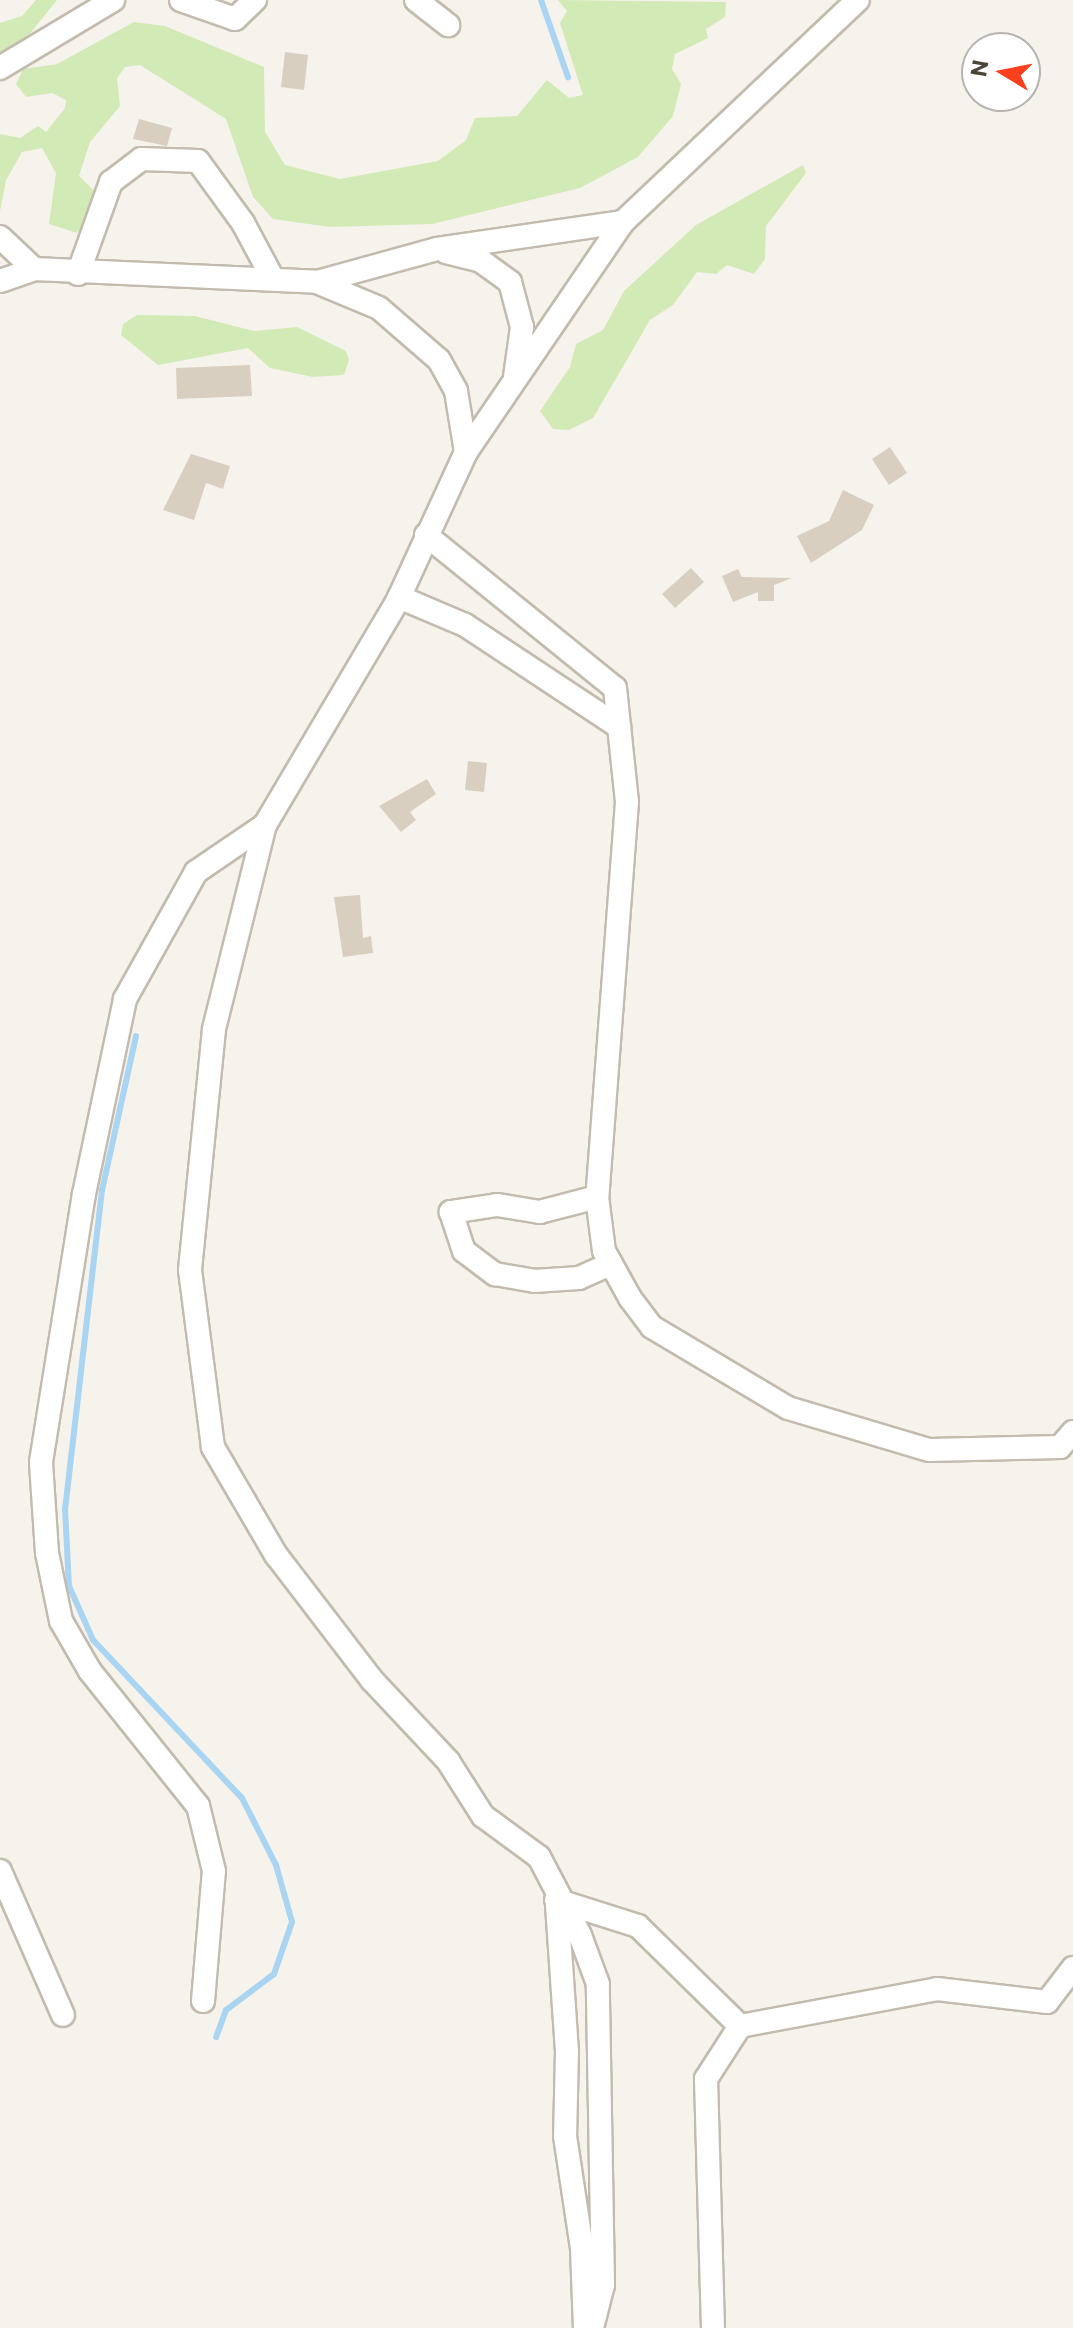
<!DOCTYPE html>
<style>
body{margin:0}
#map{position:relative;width:1073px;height:2328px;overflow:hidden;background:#f6f3ec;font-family:Commissioner,sans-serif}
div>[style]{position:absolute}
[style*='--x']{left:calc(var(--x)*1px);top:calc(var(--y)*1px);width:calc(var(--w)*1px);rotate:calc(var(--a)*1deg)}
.green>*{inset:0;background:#d2eab5}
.stream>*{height:6px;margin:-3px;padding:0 3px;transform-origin:3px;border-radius:3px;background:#a9d4f2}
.building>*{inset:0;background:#d8cfc1}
.roads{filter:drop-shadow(2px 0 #c2bbae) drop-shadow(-2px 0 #c2bbae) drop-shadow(0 2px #c2bbae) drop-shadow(0 -2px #c2bbae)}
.minor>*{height:22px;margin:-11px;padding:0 11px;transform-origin:11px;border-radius:11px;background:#fff}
span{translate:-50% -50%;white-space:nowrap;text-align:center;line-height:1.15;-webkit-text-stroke:8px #fff;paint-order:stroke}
.north{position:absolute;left:961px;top:32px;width:80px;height:80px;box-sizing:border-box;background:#fff;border:2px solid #b7b4b0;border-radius:50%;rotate:280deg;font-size:22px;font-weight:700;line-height:32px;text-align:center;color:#4b4439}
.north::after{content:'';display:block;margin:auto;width:28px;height:36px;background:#fc3f1d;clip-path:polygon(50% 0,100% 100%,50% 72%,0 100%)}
</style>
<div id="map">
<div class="green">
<div style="clip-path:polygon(36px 0,57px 0,24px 41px,0 57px,0 23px,22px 16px)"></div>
<div style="clip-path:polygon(558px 0,726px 2px,725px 17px,706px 29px,708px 38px,675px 54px,672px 69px,681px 84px,673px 116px,638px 157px,580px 188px,432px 224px,330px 227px,273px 219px,253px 197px,226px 119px,140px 65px,125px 67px,117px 78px,120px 106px,90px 142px,79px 176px,98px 195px,96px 209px,77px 233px,49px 224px,56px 173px,42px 148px,22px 152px,6px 180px,0 211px,0 134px,20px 138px,38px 126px,46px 132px,65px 108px,66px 100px,52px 93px,26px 97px,16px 84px,23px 69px,57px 64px,134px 22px,165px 26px,264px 67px,265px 132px,285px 165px,340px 179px,438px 161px,466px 140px,475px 118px,517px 116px,547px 80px,569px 98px,583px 95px,560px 23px,567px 11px)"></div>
<div style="clip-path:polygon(803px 165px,806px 173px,766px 226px,765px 259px,754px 274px,727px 265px,716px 274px,697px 272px,673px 305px,650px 320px,593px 418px,569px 430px,553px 429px,540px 411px,570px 367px,576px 344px,603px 330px,624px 291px,696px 225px)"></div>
<div style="clip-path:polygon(137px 315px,195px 316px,254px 331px,297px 327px,346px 351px,349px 360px,344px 375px,313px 377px,270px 368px,248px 348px,158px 365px,121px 335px,123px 324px)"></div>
</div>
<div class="stream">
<div style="--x:541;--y:0;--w:82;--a:70.7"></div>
<div style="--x:136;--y:1036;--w:158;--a:102.4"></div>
<div style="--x:102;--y:1190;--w:320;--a:96.6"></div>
<div style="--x:65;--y:1508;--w:78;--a:87.1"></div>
<div style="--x:69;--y:1586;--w:59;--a:66"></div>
<div style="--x:93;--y:1640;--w:217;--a:46.7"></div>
<div style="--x:242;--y:1798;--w:75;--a:63.1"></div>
<div style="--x:276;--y:1865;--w:59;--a:74.3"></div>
<div style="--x:292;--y:1922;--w:55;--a:109.1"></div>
<div style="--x:274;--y:1974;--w:60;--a:143.1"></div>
<div style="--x:226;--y:2010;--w:29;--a:110"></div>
</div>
<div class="building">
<div style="clip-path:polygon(285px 52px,308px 55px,304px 90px,281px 87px)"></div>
<div style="clip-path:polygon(139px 119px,172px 128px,167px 146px,133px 139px)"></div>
<div style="clip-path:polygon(250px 365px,252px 396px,177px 399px,176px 368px)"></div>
<div style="clip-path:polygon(890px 447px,907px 473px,889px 485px,872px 459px)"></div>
<div style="clip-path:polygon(191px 454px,230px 466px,223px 489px,206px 483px,194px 520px,163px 510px)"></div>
<div style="clip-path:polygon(843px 490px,874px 505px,862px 530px,811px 563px,797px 536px,829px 521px)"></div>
<div style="clip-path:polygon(691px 568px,704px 582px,675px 608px,662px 594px)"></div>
<div style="clip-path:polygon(738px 569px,742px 577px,792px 578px,774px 585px,774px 601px,758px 601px,758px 592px,733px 602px,722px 576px)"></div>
<div style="clip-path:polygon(468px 761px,487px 763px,484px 792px,465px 790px)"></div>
<div style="clip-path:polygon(427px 779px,436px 794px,410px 812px,416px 820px,401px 832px,379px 806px)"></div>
<div style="clip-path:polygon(360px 895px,363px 938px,371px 936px,373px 953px,343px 957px,334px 897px)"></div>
</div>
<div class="roads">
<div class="minor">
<div style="--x:181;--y:0;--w:57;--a:19.4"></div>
<div style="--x:235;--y:19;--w:28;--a:-44"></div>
<div style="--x:416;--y:0;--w:41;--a:38"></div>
<div style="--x:0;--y:68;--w:132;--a:-31"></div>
<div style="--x:0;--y:237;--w:47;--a:43.3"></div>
<div style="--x:446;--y:252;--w:36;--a:14"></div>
<div style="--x:481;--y:261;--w:36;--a:36"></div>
<div style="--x:510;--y:282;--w:47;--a:75.1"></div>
<div style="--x:522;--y:327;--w:50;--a:98"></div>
<div style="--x:78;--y:274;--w:98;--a:-70.3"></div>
<div style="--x:111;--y:182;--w:38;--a:-37"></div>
<div style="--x:141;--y:159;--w:57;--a:2"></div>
<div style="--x:198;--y:161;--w:77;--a:54"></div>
<div style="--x:243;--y:223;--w:64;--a:61.8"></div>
<div style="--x:0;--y:281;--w:36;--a:-19"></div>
<div style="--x:34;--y:269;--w:283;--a:2.6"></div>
<div style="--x:317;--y:282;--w:124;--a:-15.4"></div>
<div style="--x:437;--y:249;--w:188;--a:-8.3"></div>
<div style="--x:317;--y:282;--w:67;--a:22.8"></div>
<div style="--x:379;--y:308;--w:79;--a:40.9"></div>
<div style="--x:439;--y:360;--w:35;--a:61"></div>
<div style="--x:456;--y:391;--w:62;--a:80.7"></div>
<div style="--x:426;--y:535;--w:243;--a:39"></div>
<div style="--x:615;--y:688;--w:115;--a:84"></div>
<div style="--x:627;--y:802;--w:396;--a:94.3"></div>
<div style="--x:597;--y:1197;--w:54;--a:82.6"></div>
<div style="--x:604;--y:1251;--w:54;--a:61"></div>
<div style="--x:630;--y:1298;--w:36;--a:53"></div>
<div style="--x:652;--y:1327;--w:158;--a:30.8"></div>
<div style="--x:788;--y:1408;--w:147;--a:16.6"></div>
<div style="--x:929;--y:1450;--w:131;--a:-1.3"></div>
<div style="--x:1060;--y:1447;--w:20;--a:-49"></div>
<div style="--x:399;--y:597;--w:72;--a:23"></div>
<div style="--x:465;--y:625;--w:185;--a:33.5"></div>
<div style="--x:597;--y:1197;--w:59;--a:165.3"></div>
<div style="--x:540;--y:1212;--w:44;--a:-170.8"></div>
<div style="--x:497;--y:1205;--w:47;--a:171.3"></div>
<div style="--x:451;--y:1212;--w:41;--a:71.6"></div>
<div style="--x:464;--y:1251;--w:39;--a:37"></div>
<div style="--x:495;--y:1274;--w:40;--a:10"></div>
<div style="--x:534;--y:1281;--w:45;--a:-3.8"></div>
<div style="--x:579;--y:1278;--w:35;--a:-24"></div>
<div style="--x:0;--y:1871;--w:157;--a:66.4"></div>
<div style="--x:556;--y:1900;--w:86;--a:17.6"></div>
<div style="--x:638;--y:1926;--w:143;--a:44.4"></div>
<div style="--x:740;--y:2026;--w:63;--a:122.7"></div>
<div style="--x:706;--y:2079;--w:249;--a:88.4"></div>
<div style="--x:557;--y:1905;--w:146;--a:86.1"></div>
<div style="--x:567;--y:2051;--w:85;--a:91.3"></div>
<div style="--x:565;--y:2136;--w:113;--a:81.4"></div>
<div style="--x:582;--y:2248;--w:80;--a:87.9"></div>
<div style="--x:203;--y:2001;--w:130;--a:-85.2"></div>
<div style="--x:214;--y:1871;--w:67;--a:-103.8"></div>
<div style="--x:198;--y:1806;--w:173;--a:-128.7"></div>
<div style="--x:90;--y:1671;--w:58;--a:-120.1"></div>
<div style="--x:61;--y:1621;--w:69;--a:-101.6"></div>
<div style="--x:47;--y:1553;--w:91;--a:-93.8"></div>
<div style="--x:41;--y:1462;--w:271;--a:-80.9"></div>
<div style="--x:84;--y:1194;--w:199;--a:-78.1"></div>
<div style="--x:125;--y:999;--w:145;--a:-60.8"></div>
<div style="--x:196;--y:872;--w:83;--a:-34.3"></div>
<div style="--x:740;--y:2026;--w:200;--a:-10.6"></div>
<div style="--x:937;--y:1989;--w:111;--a:6.7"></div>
<div style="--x:1047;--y:2002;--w:43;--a:-52.6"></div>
<div style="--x:592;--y:2328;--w:44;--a:-75.7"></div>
<div style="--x:603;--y:2285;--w:301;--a:-91"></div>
<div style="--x:598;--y:1984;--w:52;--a:-110.2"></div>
<div style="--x:580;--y:1935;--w:88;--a:-117.7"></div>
<div style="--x:539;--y:1857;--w:69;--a:-143.8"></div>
<div style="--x:483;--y:1816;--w:65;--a:-122.5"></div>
<div style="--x:448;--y:1761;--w:111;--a:-133.2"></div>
<div style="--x:372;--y:1680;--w:158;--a:-127.5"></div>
<div style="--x:276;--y:1555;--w:125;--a:-120.3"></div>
<div style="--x:213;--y:1447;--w:178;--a:-97.4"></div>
<div style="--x:190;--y:1270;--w:242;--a:-84.3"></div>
<div style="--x:214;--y:1029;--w:210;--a:-76"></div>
<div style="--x:265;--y:825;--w:259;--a:-59.4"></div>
<div style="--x:397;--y:602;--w:165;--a:-65.3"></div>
<div style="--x:466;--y:452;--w:278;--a:-55.7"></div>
<div style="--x:623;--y:222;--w:323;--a:-43.4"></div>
</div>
</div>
<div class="north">N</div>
</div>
